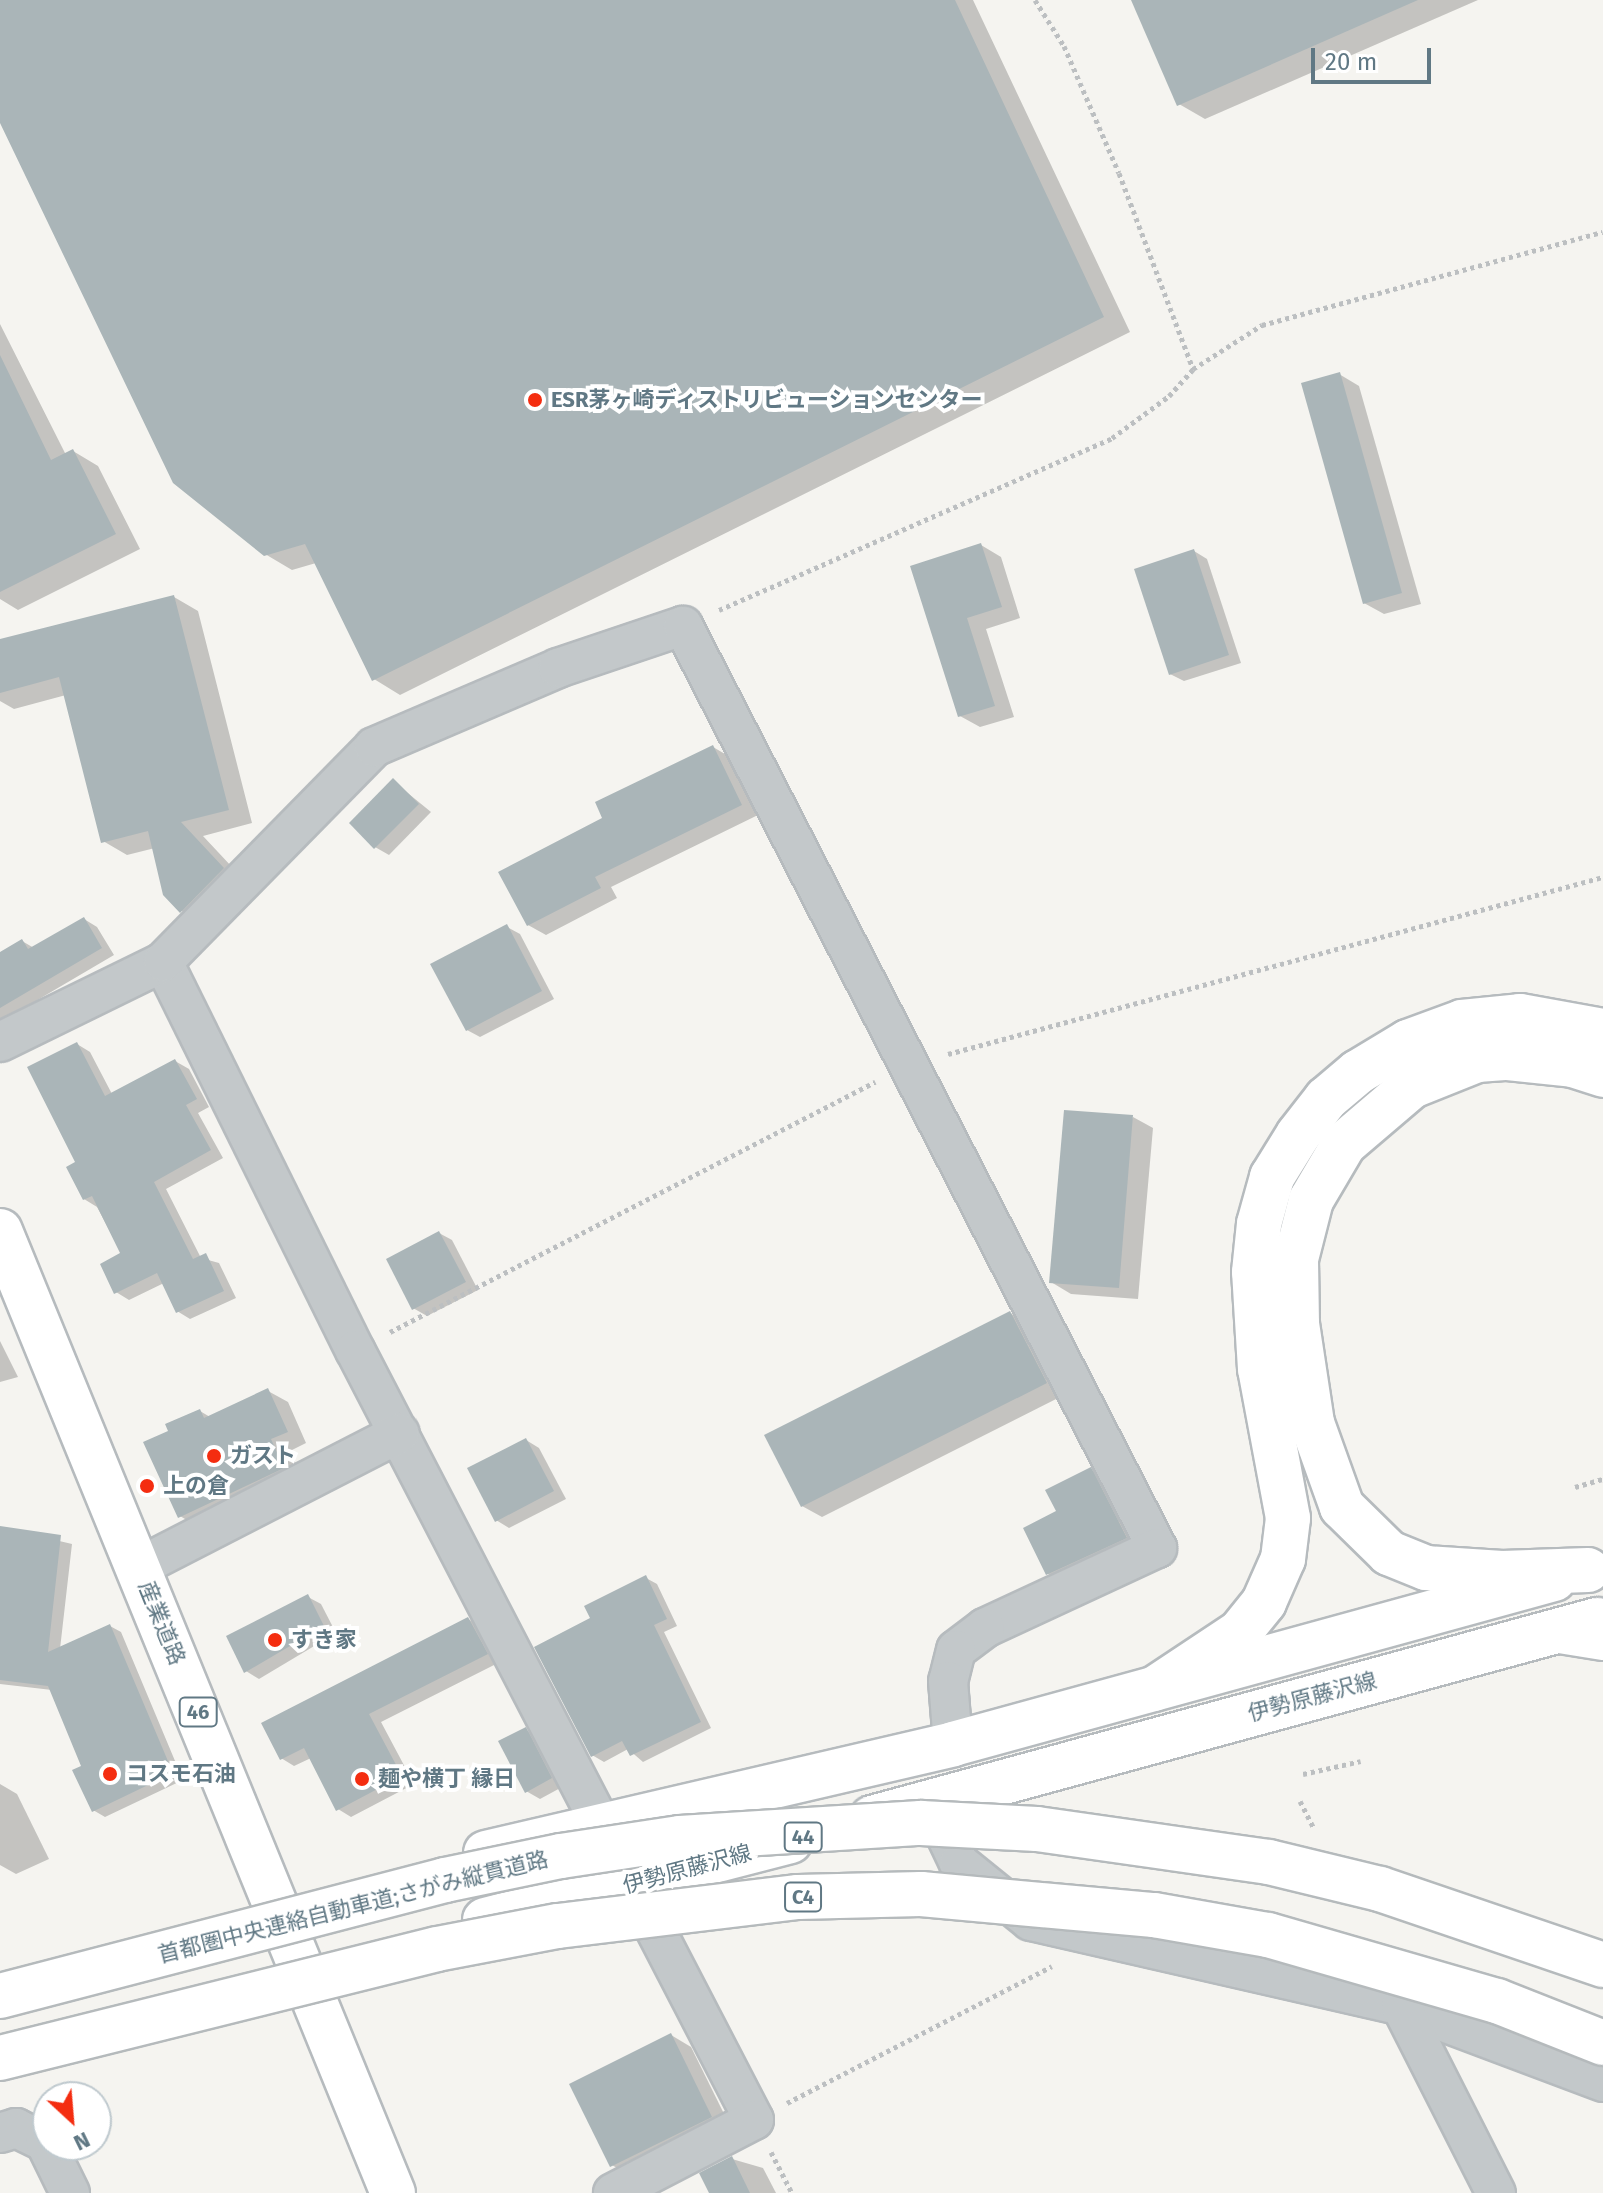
<!DOCTYPE html>
<meta charset="utf-8">
<style>
body{margin:0}
#map{position:relative;width:1603px;height:2193px;overflow:hidden;background:#f5f4f0;font-family:"Fira Sans","Noto Sans JP",sans-serif}
div>[style]{position:absolute}
[style*='--x']{left:calc(var(--x)*1px);top:calc(var(--y)*1px);width:calc(var(--w)*1px);rotate:calc(var(--a)*1deg)}
.shadow>*{inset:0;background:#0003}
.building>*{inset:0;background:#aab5b8}
.path>*{height:5px;margin-top:-2.5px;transform-origin:0;background:repeating-linear-gradient(90deg,#bcbfc1 0 4px,transparent 0 8px)}
.roads{filter:drop-shadow(2px 0 #b6bbbe) drop-shadow(-2px 0 #b6bbbe) drop-shadow(0 2px #b6bbbe) drop-shadow(0 -2px #b6bbbe)}
.minor>*{height:38px;margin:-19px;padding:0 19px;transform-origin:19px;border-radius:19px;background:#c3c8ca}
.primary>*{height:44px;margin:-22px;padding:0 22px;transform-origin:22px;border-radius:22px;background:#fff}
.motorway>*{height:44px;margin:-22px;padding:0 22px;transform-origin:22px;border-radius:22px;background:#fff}
.bridges{filter:drop-shadow(2px 0 #b5babc) drop-shadow(-2px 0 #b5babc) drop-shadow(0 2px #b5babc) drop-shadow(0 -2px #b5babc)}
.motorway-bridge>*{height:44px;margin:-22px;padding:0 22px;transform-origin:22px;border-radius:22px;background:#fff}
.dots>*{width:22px;height:22px;translate:-50% -50%;box-sizing:border-box;border:4px solid #fff;border-radius:50%}
span{translate:-50% -50%;white-space:nowrap;text-align:center;line-height:1.15;-webkit-text-stroke:8px #fff;paint-order:stroke}
.shield-label span{padding:2px 6px;background:#fff;border:2px solid;border-radius:6px;-webkit-text-stroke-width:0}
.shield-label{font-size:20px;color:#607884;font-weight:700}
.poi-label{font-size:22px;color:#607884;font-weight:700}
.left{translate:0 -50%;text-align:left}
.street-label{font-size:22px;color:#607884}
.north{position:absolute;left:32px;top:2081px;width:80px;height:80px;box-sizing:border-box;background:#fff;border:2px solid #bfc9ce;border-radius:50%;rotate:154deg;font-size:22px;font-weight:700;line-height:32px;text-align:center;color:#607884}
.north::after{content:'';display:block;margin:auto;width:28px;height:36px;background:#f42d10;clip-path:polygon(50% 0,100% 100%,50% 72%,0 100%)}
.scale{position:absolute;left:1311px;top:48px;width:120px;height:36px;box-sizing:border-box;border:4px solid #607884;border-top:0;padding-left:10px;font-size:24px;line-height:28px;white-space:nowrap;color:#607884;-webkit-text-stroke:6px #fff;paint-order:stroke}
</style>
<div id="map">
<div class="shadow">
<div style="clip-path:polygon(0 0,973px 0,1130px 332px,400px 695px,374px 679px,316px 563px,292px 570px,265px 554px,0 119px)"></div>
<div style="clip-path:polygon(1133px 0,1478px 0,1205px 119px,1179px 104px)"></div>
<div style="clip-path:polygon(0 324px,66px 455px,73px 451px,98px 466px,140px 549px,18px 610px,0 599px)"></div>
<div style="clip-path:polygon(1339px 374px,1359px 386px,1421px 604px,1384px 614px,1364px 603px)"></div>
<div style="clip-path:polygon(981px 545px,1001px 557px,1020px 618px,986px 629px,1014px 717px,980px 727px,960px 716px,913px 567px)"></div>
<div style="clip-path:polygon(1194px 551px,1207px 559px,1241px 663px,1184px 681px,1170px 674px)"></div>
<div style="clip-path:polygon(174px 597px,198px 611px,252px 823px,203px 836px,247px 883px,206px 925px,182px 911px,155px 848px,127px 855px,103px 841px,66px 695px,14px 709px,0 701px,0 645px)"></div>
<div style="clip-path:polygon(713px 747px,730px 757px,758px 815px,611px 887px,617px 898px,546px 935px,528px 925px,605px 819px)"></div>
<div style="clip-path:polygon(393px 781px,431px 812px,389px 855px,375px 847px)"></div>
<div style="clip-path:polygon(84px 919px,97px 927px,114px 955px,0 1022px,0 955px,22px 941px,34px 948px)"></div>
<div style="clip-path:polygon(507px 927px,520px 934px,554px 999px,480px 1037px,467px 1030px)"></div>
<div style="clip-path:polygon(77px 1044px,90px 1052px,112px 1094px,175px 1061px,189px 1069px,209px 1107px,198px 1113px,223px 1158px,166px 1189px,201px 1258px,219px 1263px,236px 1298px,190px 1319px,177px 1311px,164px 1283px,129px 1300px,116px 1292px,122px 1254px,97px 1207px,84px 1199px,78px 1163px)"></div>
<div style="clip-path:polygon(1133px 1117px,1153px 1128px,1138px 1299px,1071px 1294px,1051px 1282px)"></div>
<div style="clip-path:polygon(439px 1233px,452px 1240px,478px 1290px,427px 1316px,413px 1308px)"></div>
<div style="clip-path:polygon(1010px 1313px,1030px 1324px,1066px 1394px,822px 1517px,802px 1506px)"></div>
<div style="clip-path:polygon(0 1341px,18px 1377px,0 1382px)"></div>
<div style="clip-path:polygon(268px 1391px,288px 1402px,306px 1443px,290px 1451px,303px 1479px,200px 1528px,180px 1516px,170px 1432px,200px 1411px,210px 1417px)"></div>
<div style="clip-path:polygon(526px 1440px,539px 1448px,566px 1499px,509px 1528px,496px 1520px)"></div>
<div style="clip-path:polygon(1090px 1469px,1104px 1477px,1139px 1545px,1061px 1581px,1048px 1574px,1059px 1512px)"></div>
<div style="clip-path:polygon(0 1527px,72px 1544px,60px 1649px,110px 1626px,121px 1632px,183px 1780px,105px 1817px,93px 1810px,84px 1767px,52px 1690px,0 1684px)"></div>
<div style="clip-path:polygon(646px 1578px,657px 1584px,677px 1626px,664px 1632px,711px 1728px,643px 1762px,628px 1749px,604px 1762px,592px 1755px,593px 1619px)"></div>
<div style="clip-path:polygon(308px 1597px,321px 1604px,336px 1633px,259px 1679px,246px 1671px)"></div>
<div style="clip-path:polygon(468px 1619px,482px 1627px,500px 1662px,381px 1722px,414px 1784px,351px 1817px,338px 1809px,311px 1758px,294px 1766px,281px 1758px)"></div>
<div style="clip-path:polygon(526px 1730px,539px 1737px,564px 1786px,540px 1799px,526px 1791px)"></div>
<div style="clip-path:polygon(0 1784px,17px 1794px,49px 1859px,16px 1874px,0 1865px)"></div>
<div style="clip-path:polygon(671px 2035px,691px 2047px,731px 2128px,632px 2177px,612px 2165px)"></div>
<div style="clip-path:polygon(732px 2159px,763px 2168px,776px 2193px,711px 2193px)"></div>
</div>
<div class="building">
<div style="clip-path:polygon(0 0,955px 0,1104px 317px,372px 681px,305px 544px,264px 556px,173px 483px,0 123px)"></div>
<div style="clip-path:polygon(1131px 0,1418px 0,1177px 106px)"></div>
<div style="clip-path:polygon(0 355px,51px 460px,73px 449px,116px 534px,0 592px)"></div>
<div style="clip-path:polygon(1340px 372px,1402px 593px,1363px 604px,1301px 383px)"></div>
<div style="clip-path:polygon(981px 543px,1002px 607px,967px 618px,995px 706px,958px 717px,910px 566px)"></div>
<div style="clip-path:polygon(1194px 549px,1229px 655px,1169px 675px,1134px 569px)"></div>
<div style="clip-path:polygon(174px 595px,229px 810px,181px 822px,224px 868px,180px 913px,163px 895px,148px 831px,101px 843px,59px 677px,0 693px,0 639px)"></div>
<div style="clip-path:polygon(713px 745px,742px 805px,595px 877px,601px 888px,527px 926px,498px 872px,602px 818px,595px 802px)"></div>
<div style="clip-path:polygon(393px 778px,419px 804px,374px 849px,349px 823px)"></div>
<div style="clip-path:polygon(84px 917px,102px 948px,0 1008px,0 952px,22px 939px,28px 949px)"></div>
<div style="clip-path:polygon(507px 924px,542px 991px,466px 1031px,430px 964px)"></div>
<div style="clip-path:polygon(77px 1042px,105px 1096px,175px 1059px,197px 1099px,186px 1105px,211px 1150px,154px 1182px,193px 1259px,206px 1253px,224px 1291px,176px 1313px,157px 1273px,114px 1294px,100px 1264px,120px 1253px,92px 1196px,83px 1200px,66px 1167px,75px 1162px,27px 1067px)"></div>
<div style="clip-path:polygon(1064px 1110px,1133px 1115px,1119px 1288px,1049px 1283px)"></div>
<div style="clip-path:polygon(439px 1231px,466px 1282px,412px 1310px,386px 1259px)"></div>
<div style="clip-path:polygon(1010px 1311px,1047px 1383px,801px 1507px,764px 1435px)"></div>
<div style="clip-path:polygon(268px 1388px,288px 1432px,271px 1439px,284px 1468px,178px 1518px,143px 1442px,168px 1431px,165px 1424px,200px 1409px,204px 1418px)"></div>
<div style="clip-path:polygon(526px 1438px,554px 1491px,495px 1522px,467px 1468px)"></div>
<div style="clip-path:polygon(1091px 1467px,1127px 1538px,1046px 1575px,1023px 1528px,1056px 1511px,1045px 1490px)"></div>
<div style="clip-path:polygon(0 1526px,61px 1535px,48px 1652px,110px 1624px,173px 1773px,92px 1812px,72px 1770px,81px 1766px,48px 1686px,0 1680px)"></div>
<div style="clip-path:polygon(646px 1575px,667px 1619px,654px 1625px,701px 1722px,630px 1756px,622px 1741px,591px 1757px,534px 1647px,590px 1618px,584px 1606px)"></div>
<div style="clip-path:polygon(308px 1594px,324px 1626px,244px 1673px,226px 1636px)"></div>
<div style="clip-path:polygon(468px 1617px,488px 1654px,369px 1714px,402px 1776px,336px 1811px,304px 1748px,280px 1760px,261px 1723px)"></div>
<div style="clip-path:polygon(526px 1727px,552px 1778px,525px 1793px,498px 1741px)"></div>
<div style="clip-path:polygon(671px 2033px,712px 2117px,610px 2167px,569px 2084px)"></div>
<div style="clip-path:polygon(732px 2156px,750px 2193px,709px 2193px,699px 2173px)"></div>
</div>
<div class="path">
<div style="--x:1035;--y:0;--w:54;--a:57.8"></div>
<div style="--x:1064;--y:46;--w:138;--a:66.6"></div>
<div style="--x:1119;--y:173;--w:210;--a:69.3"></div>
<div style="--x:719;--y:610;--w:429;--a:-23.6"></div>
<div style="--x:1112;--y:438;--w:71;--a:-36.4"></div>
<div style="--x:1169;--y:396;--w:36;--a:-48"></div>
<div style="--x:1193;--y:369;--w:82;--a:-32.5"></div>
<div style="--x:1262;--y:325;--w:353;--a:-15.3"></div>
<div style="--x:948;--y:1054;--w:678;--a:-15.12"></div>
<div style="--x:390;--y:1332;--w:546;--a:-27.27"></div>
<div style="--x:1575;--y:1487;--w:29;--a:-16"></div>
<div style="--x:1303;--y:1774;--w:59;--a:-12.6"></div>
<div style="--x:1300;--y:1801;--w:31;--a:63"></div>
<div style="--x:787;--y:2103;--w:298;--a:-27.3"></div>
<div style="--x:771;--y:2152;--w:46;--a:62.9"></div>
</div>
<div class="roads">
<div class="minor">
<div style="--x:163;--y:962;--w:433;--a:63.7"></div>
<div style="--x:355;--y:1350;--w:867;--a:62.61"></div>
<div style="--x:754;--y:2120;--w:159;--a:152.6"></div>
<div style="--x:0;--y:1042;--w:182;--a:-26.1"></div>
<div style="--x:163;--y:962;--w:301;--a:-45.5"></div>
<div style="--x:374;--y:747;--w:200;--a:-23.2"></div>
<div style="--x:558;--y:668;--w:132;--a:-18.6"></div>
<div style="--x:683;--y:626;--w:1037;--a:62.79"></div>
<div style="--x:1157;--y:1548;--w:190;--a:155.1"></div>
<div style="--x:985;--y:1628;--w:36;--a:143"></div>
<div style="--x:956;--y:1650;--w:32;--a:104"></div>
<div style="--x:948;--y:1681;--w:63;--a:85.5"></div>
<div style="--x:139;--y:1567;--w:293;--a:-27.2"></div>
<div style="--x:930;--y:1802;--w:68;--a:64.6"></div>
<div style="--x:959;--y:1863;--w:92;--a:38.9"></div>
<div style="--x:1031;--y:1921;--w:380;--a:12.9"></div>
<div style="--x:1401;--y:2006;--w:216;--a:20.6"></div>
<div style="--x:1401;--y:2006;--w:210;--a:63.1"></div>
<div style="--x:0;--y:2133;--w:17;--a:-17"></div>
<div style="--x:16;--y:2128;--w:32;--a:26"></div>
<div style="--x:45;--y:2142;--w:57;--a:63.9"></div>
</div>
<div class="primary">
<div style="--x:0;--y:1231;--w:1039;--a:67.78"></div>
<div style="--x:872;--y:1818;--w:752;--a:-15.28"></div>
<div style="--x:486;--y:1853;--w:480;--a:-13.1"></div>
<div style="--x:953;--y:1744;--w:623;--a:-15.35"></div>
<div style="--x:485;--y:1920;--w:315;--a:-14.5"></div>
</div>
<div class="motorway">
<div style="--x:1588;--y:1570;--w:86;--a:178"></div>
<div style="--x:1502;--y:1573;--w:76;--a:-176.2"></div>
<div style="--x:1426;--y:1568;--w:40;--a:-158"></div>
<div style="--x:1389;--y:1553;--w:66;--a:-135.6"></div>
<div style="--x:1342;--y:1507;--w:89;--a:-109.7"></div>
<div style="--x:1312;--y:1423;--w:100;--a:-98.6"></div>
<div style="--x:1297;--y:1324;--w:65;--a:-90.9"></div>
<div style="--x:1296;--y:1259;--w:61;--a:-75.7"></div>
<div style="--x:1311;--y:1200;--w:65;--a:-59.5"></div>
<div style="--x:1344;--y:1144;--w:89;--a:-40.5"></div>
<div style="--x:1412;--y:1086;--w:70;--a:-21.8"></div>
<div style="--x:1477;--y:1060;--w:31;--a:-4"></div>
<div style="--x:1508;--y:1058;--w:65;--a:6.1"></div>
<div style="--x:1573;--y:1065;--w:32;--a:18"></div>
<div style="--x:1560;--y:1631;--w:44;--a:9.2"></div>
<div style="--x:1154;--y:1689;--w:103;--a:-33.5"></div>
<div style="--x:1240;--y:1632;--w:38;--a:-51"></div>
<div style="--x:1264;--y:1602;--w:47;--a:-66.2"></div>
<div style="--x:1283;--y:1559;--w:41;--a:-83"></div>
<div style="--x:1288;--y:1518;--w:152;--a:-100.6"></div>
<div style="--x:1260;--y:1369;--w:97;--a:-93.5"></div>
<div style="--x:1254;--y:1272;--w:48;--a:-84.1"></div>
<div style="--x:1259;--y:1224;--w:49;--a:-74.5"></div>
<div style="--x:1272;--y:1177;--w:49;--a:-58.2"></div>
<div style="--x:1298;--y:1135;--w:46;--a:-52.1"></div>
<div style="--x:1326;--y:1099;--w:42;--a:-40.2"></div>
<div style="--x:1358;--y:1072;--w:58;--a:-31"></div>
<div style="--x:1408;--y:1042;--w:58;--a:-20.3"></div>
<div style="--x:1462;--y:1022;--w:58;--a:-5.9"></div>
<div style="--x:1520;--y:1016;--w:84;--a:10.2"></div>
</div>
</div>
<div class="bridges">
<div class="motorway-bridge">
<div style="--x:0;--y:1996;--w:460;--a:-14.6"></div>
<div style="--x:445;--y:1880;--w:118;--a:-11.7"></div>
<div style="--x:561;--y:1856;--w:120;--a:-8.6"></div>
<div style="--x:680;--y:1838;--w:241;--a:-3.6"></div>
<div style="--x:921;--y:1823;--w:116;--a:3"></div>
<div style="--x:1037;--y:1829;--w:234;--a:8.1"></div>
<div style="--x:1269;--y:1862;--w:114;--a:13.7"></div>
<div style="--x:1380;--y:1889;--w:236;--a:18.8"></div>
<div style="--x:0;--y:2058;--w:450;--a:-14"></div>
<div style="--x:437;--y:1949;--w:123;--a:-10.8"></div>
<div style="--x:558;--y:1926;--w:242;--a:-6.9"></div>
<div style="--x:798;--y:1897;--w:123;--a:-1.4"></div>
<div style="--x:921;--y:1894;--w:234;--a:5.2"></div>
<div style="--x:1154;--y:1915;--w:116;--a:10"></div>
<div style="--x:1268;--y:1935;--w:238;--a:16.1"></div>
<div style="--x:1497;--y:2001;--w:114;--a:21.6"></div>
</div>
</div>
<div class="dots">
<div style="left:535px;top:400px;background:#f42d10"></div>
<div style="left:214px;top:1456px;background:#f42d10"></div>
<div style="left:147px;top:1486px;background:#f42d10"></div>
<div style="left:275px;top:1640px;background:#f42d10"></div>
<div style="left:110px;top:1774px;background:#f42d10"></div>
<div style="left:362px;top:1779px;background:#f42d10"></div>
</div>
<div class="shield-label">
<span style="left:198px;top:1712px">46</span>
<span style="left:803px;top:1837px">44</span>
<span style="left:803px;top:1897px">C4</span>
</div>
<div class="poi-label">
<span class="left" style="left:551px;top:400px">ESR茅ヶ崎ディストリビューションセンター</span>
<span class="left" style="left:230px;top:1456px">ガスト</span>
<span class="left" style="left:163px;top:1486px">上の倉</span>
<span class="left" style="left:291px;top:1640px">すき家</span>
<span class="left" style="left:126px;top:1774px">コスモ石油</span>
<span class="left" style="left:378px;top:1779px">麺や横丁 縁日</span>
</div>
<div class="street-label">
<span style="left:162px;top:1623px;rotate:68deg">産業道路</span>
<span style="left:1312px;top:1697px;rotate:-15deg">伊勢原藤沢線</span>
<span style="left:687px;top:1869px;rotate:-15deg">伊勢原藤沢線</span>
<span style="left:353px;top:1907px;rotate:-14deg">首都圏中央連絡自動車道;さがみ縦貫道路</span>
</div>
<div class="north">N</div>
<div class="scale">20 m</div>
</div>
